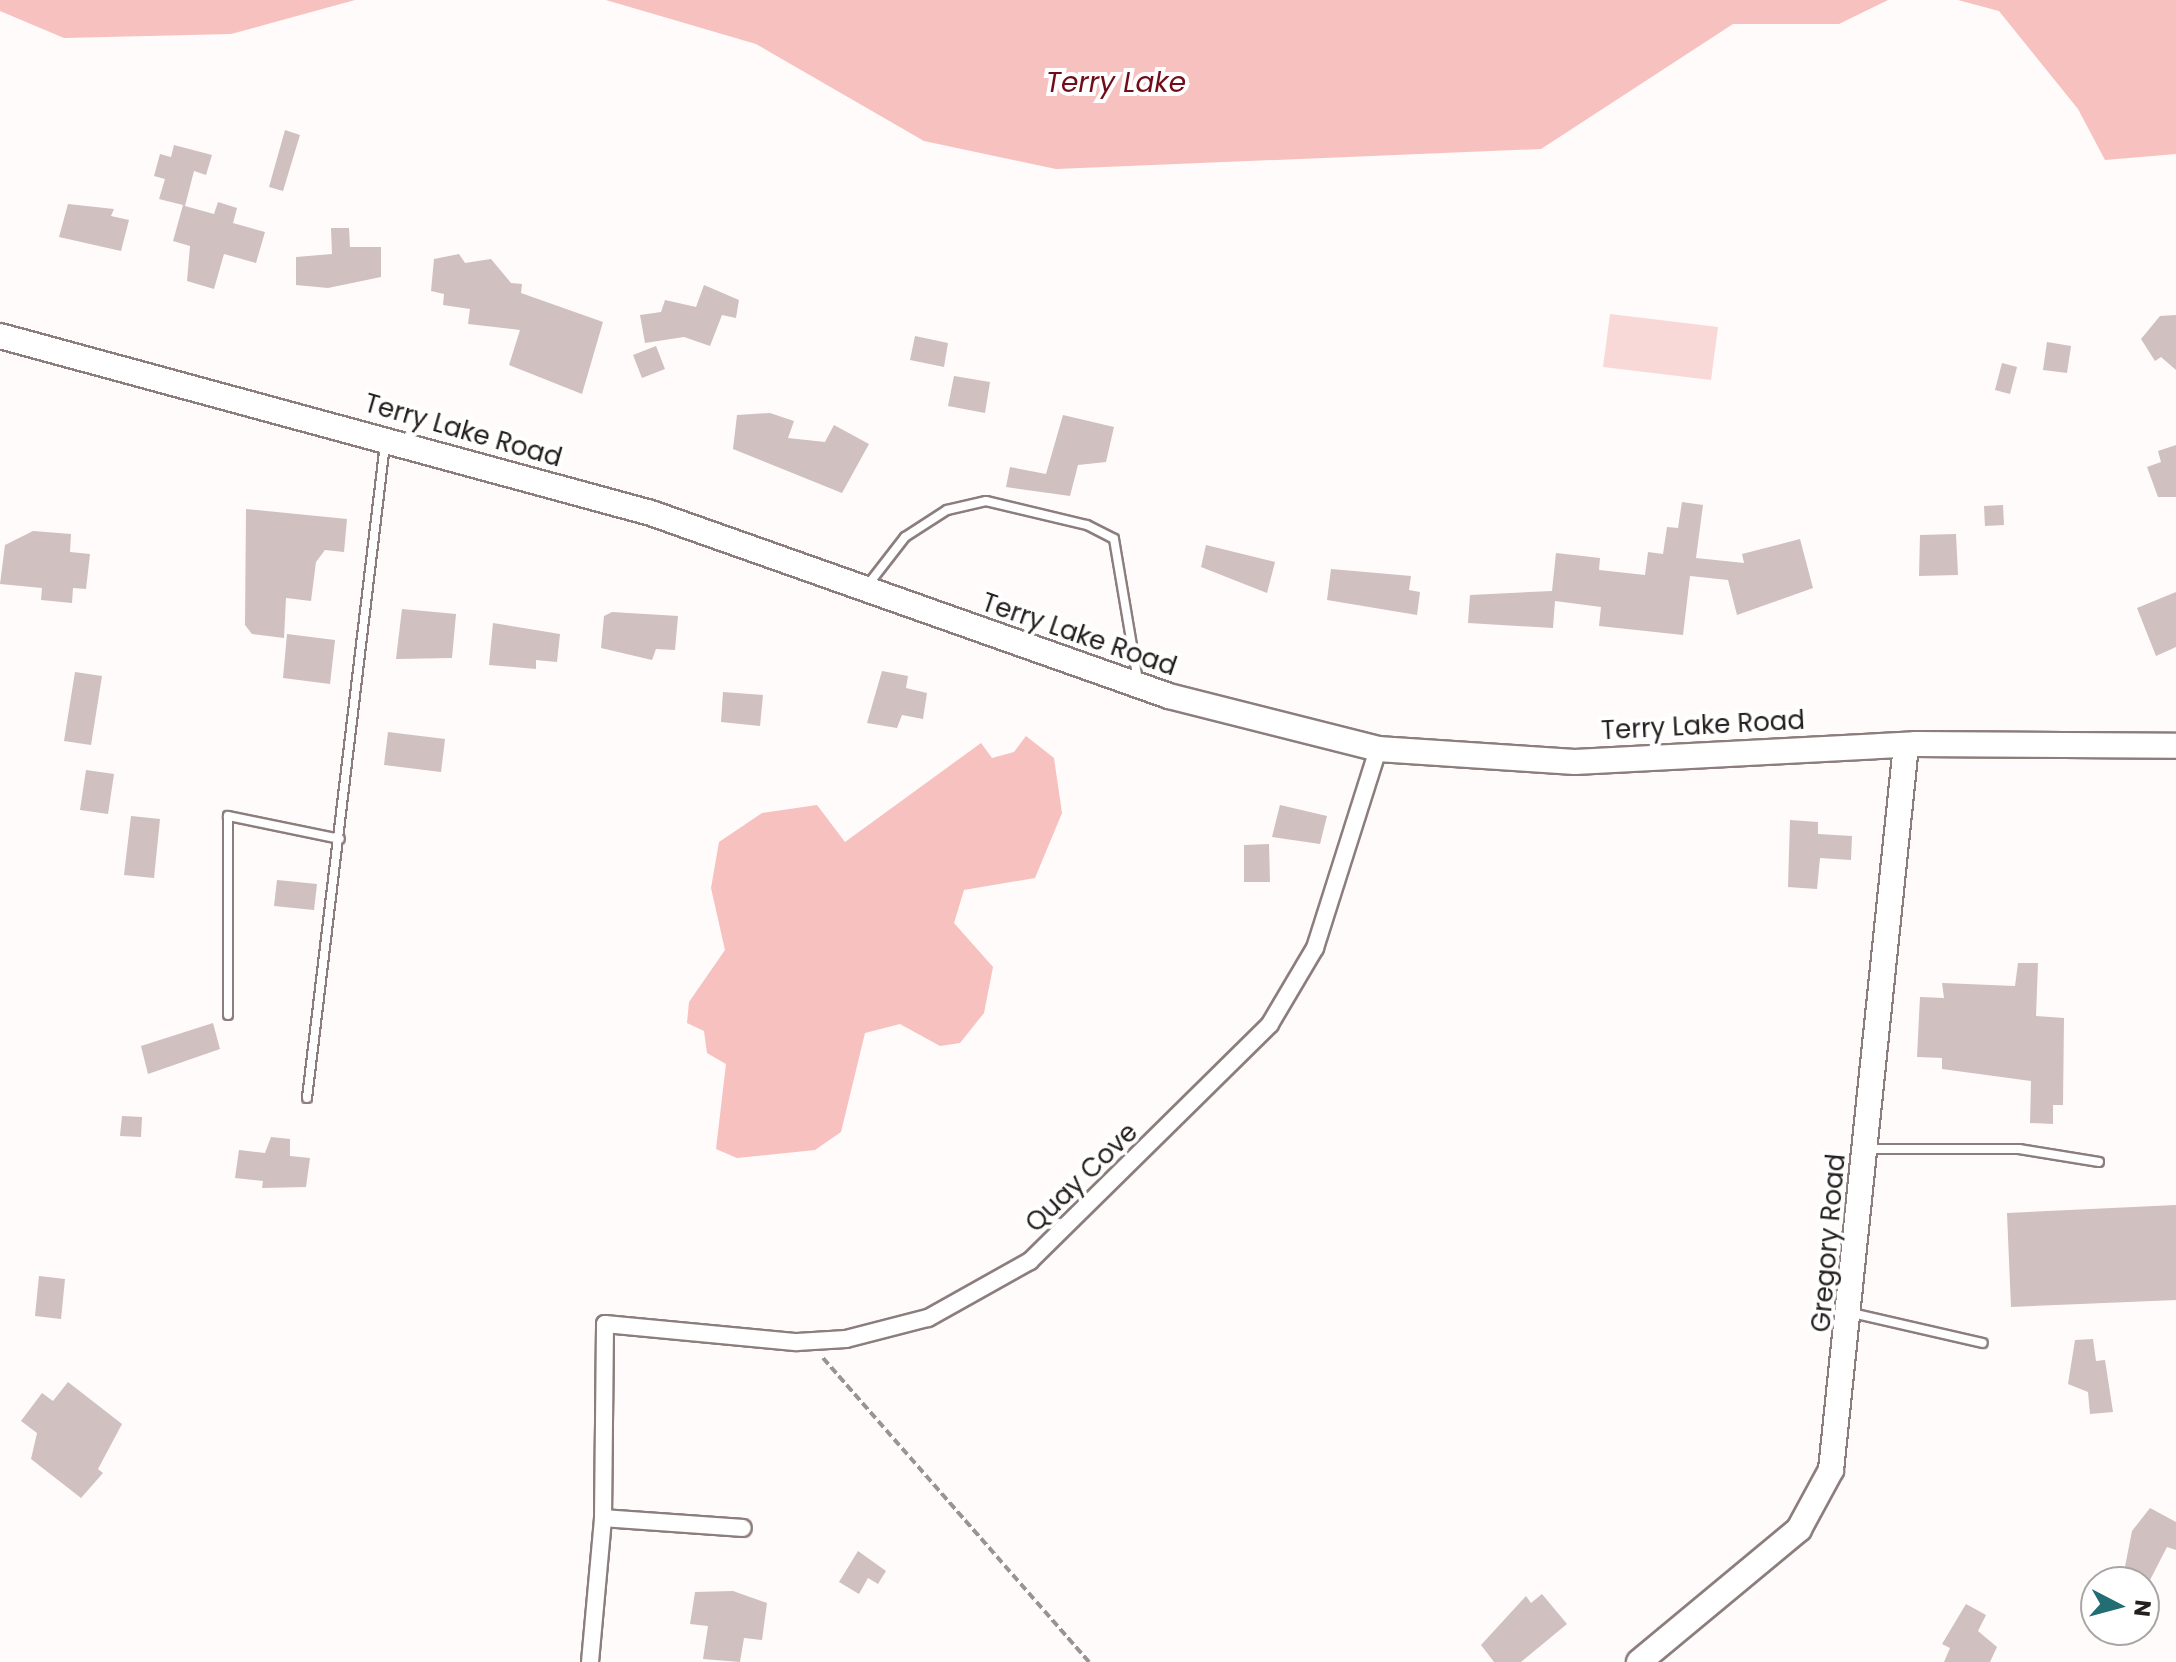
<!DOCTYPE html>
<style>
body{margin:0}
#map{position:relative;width:2176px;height:1662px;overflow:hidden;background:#fefbfa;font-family:Poppins,sans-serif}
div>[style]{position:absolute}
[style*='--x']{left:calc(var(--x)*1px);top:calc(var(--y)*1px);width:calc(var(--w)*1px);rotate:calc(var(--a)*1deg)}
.green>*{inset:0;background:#f8d9d7}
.water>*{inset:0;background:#f6c1be}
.building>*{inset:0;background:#d0c0bf}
.path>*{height:4px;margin-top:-2px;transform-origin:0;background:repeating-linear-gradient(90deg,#989493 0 8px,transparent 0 12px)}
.roads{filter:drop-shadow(2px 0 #8c7e7d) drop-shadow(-2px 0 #8c7e7d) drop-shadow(0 2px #8c7e7d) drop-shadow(0 -2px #8c7e7d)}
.lane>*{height:8px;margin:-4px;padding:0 4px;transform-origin:4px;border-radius:4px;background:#fff}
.street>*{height:16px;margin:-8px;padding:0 8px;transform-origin:8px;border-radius:8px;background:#fff}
.secondary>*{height:24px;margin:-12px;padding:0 12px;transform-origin:12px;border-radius:12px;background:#fff}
span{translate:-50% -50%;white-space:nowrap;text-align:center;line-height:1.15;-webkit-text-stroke:8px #fff;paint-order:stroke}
.street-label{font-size:26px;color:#25201f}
.water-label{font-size:28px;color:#710d19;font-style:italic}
.north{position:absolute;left:2080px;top:1566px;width:80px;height:80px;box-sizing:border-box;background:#fff;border:2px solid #a8a6a5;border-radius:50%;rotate:96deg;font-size:22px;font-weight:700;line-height:32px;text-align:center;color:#25201f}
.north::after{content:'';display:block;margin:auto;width:28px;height:36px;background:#236e73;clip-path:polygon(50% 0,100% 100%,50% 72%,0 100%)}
</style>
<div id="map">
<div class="green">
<div style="clip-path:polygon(1610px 314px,1718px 327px,1711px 380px,1603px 367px)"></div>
</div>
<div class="water">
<div style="clip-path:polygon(0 0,355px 0,231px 34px,64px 38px,0 11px)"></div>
<div style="clip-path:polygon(606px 0,1888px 0,1839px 24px,1733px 24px,1541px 149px,1056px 169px,924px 141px,756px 44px)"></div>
<div style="clip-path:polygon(1958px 0,2176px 0,2176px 154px,2105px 160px,2078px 109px,1999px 11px)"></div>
<div style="clip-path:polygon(1026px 736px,1054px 758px,1062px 813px,1035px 878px,964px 890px,954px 923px,993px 967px,984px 1013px,960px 1043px,940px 1046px,900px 1024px,865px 1033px,841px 1132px,815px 1150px,737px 1158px,716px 1149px,726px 1064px,707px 1053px,704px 1031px,687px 1023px,689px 1002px,725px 950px,711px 888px,719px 842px,762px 813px,817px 805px,845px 842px,981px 743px,992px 758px,1014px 752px)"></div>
</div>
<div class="building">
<div style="clip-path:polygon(285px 130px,300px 135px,283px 191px,269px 187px)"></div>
<div style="clip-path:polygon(174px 145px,212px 155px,206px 175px,194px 171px,185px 206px,214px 214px,218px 202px,237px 208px,233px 223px,265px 232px,256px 263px,224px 254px,214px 289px,187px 281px,190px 246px,173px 241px,183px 205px,159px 199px,165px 179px,154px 176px,160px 154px,171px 157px)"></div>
<div style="clip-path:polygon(68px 204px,114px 209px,111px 216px,129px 220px,121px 251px,59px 237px)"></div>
<div style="clip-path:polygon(331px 228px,349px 228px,350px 247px,381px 247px,381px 277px,328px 288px,296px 285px,296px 257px,332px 254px)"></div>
<div style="clip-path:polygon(459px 254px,465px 263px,491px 259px,511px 283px,522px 284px,521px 293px,603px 322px,582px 394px,509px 365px,520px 330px,468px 324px,470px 309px,443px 305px,444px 294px,431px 291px,434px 259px)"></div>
<div style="clip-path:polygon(704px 285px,739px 300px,736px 318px,722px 315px,710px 346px,684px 337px,645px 343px,640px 315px,661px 312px,665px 300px,696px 307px)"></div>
<div style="clip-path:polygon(2176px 315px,2176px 370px,2161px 357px,2155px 361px,2141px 339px,2160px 316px)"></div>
<div style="clip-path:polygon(915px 336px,948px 343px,944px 367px,910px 360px)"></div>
<div style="clip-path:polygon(2047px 342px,2071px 346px,2067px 373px,2043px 370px)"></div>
<div style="clip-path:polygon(656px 346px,665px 369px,642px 378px,633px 355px)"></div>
<div style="clip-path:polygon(2002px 363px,2017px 367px,2010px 394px,1995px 390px)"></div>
<div style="clip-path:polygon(954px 376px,990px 382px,985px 413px,948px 406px)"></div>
<div style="clip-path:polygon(770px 413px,794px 421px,788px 438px,825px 442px,834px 425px,869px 444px,842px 493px,733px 449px,737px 415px)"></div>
<div style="clip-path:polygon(1063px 415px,1114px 427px,1106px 462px,1078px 465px,1070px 496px,1006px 487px,1010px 467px,1046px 474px)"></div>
<div style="clip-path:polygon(2176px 445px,2176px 497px,2158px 497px,2147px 467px,2161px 462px,2158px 451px)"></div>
<div style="clip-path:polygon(1682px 502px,1703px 505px,1696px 558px,1744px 563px,1742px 554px,1800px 539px,1813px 588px,1737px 615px,1728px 580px,1690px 576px,1683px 635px,1599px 626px,1601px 607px,1555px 601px,1553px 628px,1468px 623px,1470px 595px,1552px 591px,1556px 553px,1600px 558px,1599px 570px,1645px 575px,1648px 552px,1663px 554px,1667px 527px,1678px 528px)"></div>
<div style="clip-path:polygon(2003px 505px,2004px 525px,1985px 526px,1984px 506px)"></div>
<div style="clip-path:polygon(246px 509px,347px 519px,344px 552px,325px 550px,316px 562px,311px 601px,286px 598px,284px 638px,252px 634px,245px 625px)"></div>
<div style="clip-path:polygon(33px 531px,71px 534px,70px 552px,90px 554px,86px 589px,73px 588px,72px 603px,41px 600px,42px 588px,0 584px,5px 545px)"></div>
<div style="clip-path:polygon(1956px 534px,1958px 575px,1919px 576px,1920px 535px)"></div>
<div style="clip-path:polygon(1206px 545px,1275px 562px,1267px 593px,1201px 567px)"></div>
<div style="clip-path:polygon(1331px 569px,1411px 576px,1409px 590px,1420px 592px,1417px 615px,1327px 600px)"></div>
<div style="clip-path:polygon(2176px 592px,2176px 647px,2156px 656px,2137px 608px)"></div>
<div style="clip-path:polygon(402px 609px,456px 614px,452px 658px,396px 659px)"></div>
<div style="clip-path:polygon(612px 612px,678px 616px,675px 650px,656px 649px,652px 660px,601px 648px,604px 616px)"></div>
<div style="clip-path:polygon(493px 623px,560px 634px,557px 662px,536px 660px,536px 669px,489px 665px)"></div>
<div style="clip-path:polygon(287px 634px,335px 640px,330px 684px,283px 678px)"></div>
<div style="clip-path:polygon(882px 671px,908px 676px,906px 688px,927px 693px,923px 719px,902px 715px,897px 728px,867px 723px)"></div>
<div style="clip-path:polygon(75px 672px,102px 676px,91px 745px,64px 741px)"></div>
<div style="clip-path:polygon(723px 692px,763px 695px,760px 726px,721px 722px)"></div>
<div style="clip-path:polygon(388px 732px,445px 739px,441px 772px,384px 765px)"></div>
<div style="clip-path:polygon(86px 770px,114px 774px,108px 814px,80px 810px)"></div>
<div style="clip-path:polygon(1280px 805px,1327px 816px,1320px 844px,1272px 837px)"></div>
<div style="clip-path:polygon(131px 816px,160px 819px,154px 878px,124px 875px)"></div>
<div style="clip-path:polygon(1790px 820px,1818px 822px,1818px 834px,1852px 836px,1851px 860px,1820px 858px,1817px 889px,1788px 887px)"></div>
<div style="clip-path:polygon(1269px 844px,1270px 882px,1244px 882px,1244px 845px)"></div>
<div style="clip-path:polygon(277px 880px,317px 884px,314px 910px,274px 906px)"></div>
<div style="clip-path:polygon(2018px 963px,2038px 963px,2036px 1016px,2064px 1018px,2063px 1105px,2053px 1105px,2053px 1124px,2030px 1123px,2031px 1081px,1942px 1069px,1942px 1058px,1917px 1057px,1920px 997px,1944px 998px,1942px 983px,2015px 986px)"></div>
<div style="clip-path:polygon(213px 1023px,220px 1049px,148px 1074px,141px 1046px)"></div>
<div style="clip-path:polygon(122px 1116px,142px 1117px,141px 1137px,120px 1136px)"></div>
<div style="clip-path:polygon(271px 1137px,290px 1139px,290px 1156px,310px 1158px,306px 1187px,262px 1188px,263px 1181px,235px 1178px,239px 1150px,265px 1153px)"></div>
<div style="clip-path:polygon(2176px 1205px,2176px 1300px,2011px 1307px,2007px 1213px)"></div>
<div style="clip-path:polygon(39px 1276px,65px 1279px,61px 1319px,35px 1316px)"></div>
<div style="clip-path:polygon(2093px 1339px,2096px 1361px,2105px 1360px,2113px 1412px,2090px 1414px,2088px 1392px,2068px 1384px,2075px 1340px)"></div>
<div style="clip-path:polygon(68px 1382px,122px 1424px,98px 1469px,103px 1473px,81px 1498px,31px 1459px,37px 1433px,21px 1421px,42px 1393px,53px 1401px)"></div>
<div style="clip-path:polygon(2150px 1508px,2176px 1522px,2176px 1550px,2167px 1547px,2149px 1582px,2122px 1582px,2132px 1531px)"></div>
<div style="clip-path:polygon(858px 1551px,886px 1571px,878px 1584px,868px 1578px,859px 1594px,839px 1582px)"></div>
<div style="clip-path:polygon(733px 1591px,767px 1603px,762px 1640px,744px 1638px,740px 1662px,703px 1659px,708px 1626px,690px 1624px,695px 1592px)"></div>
<div style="clip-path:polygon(1542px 1594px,1567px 1624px,1521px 1662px,1494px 1662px,1481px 1645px,1526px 1596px,1531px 1603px)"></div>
<div style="clip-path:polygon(1966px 1604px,1986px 1615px,1978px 1631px,1997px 1647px,1990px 1662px,1944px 1662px,1950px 1648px,1942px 1644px)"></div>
</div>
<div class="path">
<div style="--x:823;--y:1358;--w:404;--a:48.8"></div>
</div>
<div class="roads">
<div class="lane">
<div style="--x:867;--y:586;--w:62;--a:-52.2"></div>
<div style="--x:905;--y:537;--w:50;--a:-32.7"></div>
<div style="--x:947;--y:510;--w:40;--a:-13"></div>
<div style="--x:986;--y:501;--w:104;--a:13.4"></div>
<div style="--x:1087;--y:525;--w:30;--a:27"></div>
<div style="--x:1114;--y:539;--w:144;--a:80.4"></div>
<div style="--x:228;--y:1015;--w:199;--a:-90"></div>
<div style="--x:228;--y:816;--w:114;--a:11.6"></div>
<div style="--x:307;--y:1098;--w:659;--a:-83.2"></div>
<div style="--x:1866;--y:1149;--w:153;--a:0"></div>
<div style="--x:2019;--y:1149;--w:81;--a:9.2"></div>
<div style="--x:1852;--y:1313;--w:134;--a:12.9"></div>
</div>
<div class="street">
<div style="--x:603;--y:1518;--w:140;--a:4.1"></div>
<div style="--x:590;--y:1662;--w:145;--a:-84.8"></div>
<div style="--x:603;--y:1518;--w:194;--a:-89.4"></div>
<div style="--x:605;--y:1324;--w:193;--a:5.4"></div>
<div style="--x:797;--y:1342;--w:49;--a:-3.5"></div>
<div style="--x:846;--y:1339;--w:85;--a:-14.4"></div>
<div style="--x:928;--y:1318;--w:117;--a:-29.2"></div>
<div style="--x:1030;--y:1261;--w:337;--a:-44.6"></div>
<div style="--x:1270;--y:1024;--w:88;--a:-59.4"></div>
<div style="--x:1315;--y:948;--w:209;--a:-72.4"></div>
</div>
<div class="secondary">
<div style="--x:0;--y:336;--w:675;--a:15.21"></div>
<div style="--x:651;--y:513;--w:549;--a:19.46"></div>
<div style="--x:1169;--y:696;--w:216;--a:14.2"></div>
<div style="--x:1378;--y:749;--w:197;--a:3.8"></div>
<div style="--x:1575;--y:762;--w:340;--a:-3"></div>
<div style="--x:1915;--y:744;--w:261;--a:0.4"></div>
<div style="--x:1639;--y:1662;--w:208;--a:-39.7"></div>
<div style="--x:1799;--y:1529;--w:67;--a:-61.5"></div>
<div style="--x:1831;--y:1470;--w:729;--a:-84.09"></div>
</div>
</div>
<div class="street-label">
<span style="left:463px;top:431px;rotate:16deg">Terry Lake Road</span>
<span style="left:1079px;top:635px;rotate:19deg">Terry Lake Road</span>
<span style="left:1703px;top:726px;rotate:-3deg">Terry Lake Road</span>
<span style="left:1082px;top:1178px;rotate:-44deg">Quay Cove</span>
<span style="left:1829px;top:1243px;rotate:-85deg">Gregory Road</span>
</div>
<div class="water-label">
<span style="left:1116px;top:83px">Terry Lake</span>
</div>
<div class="north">N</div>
</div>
